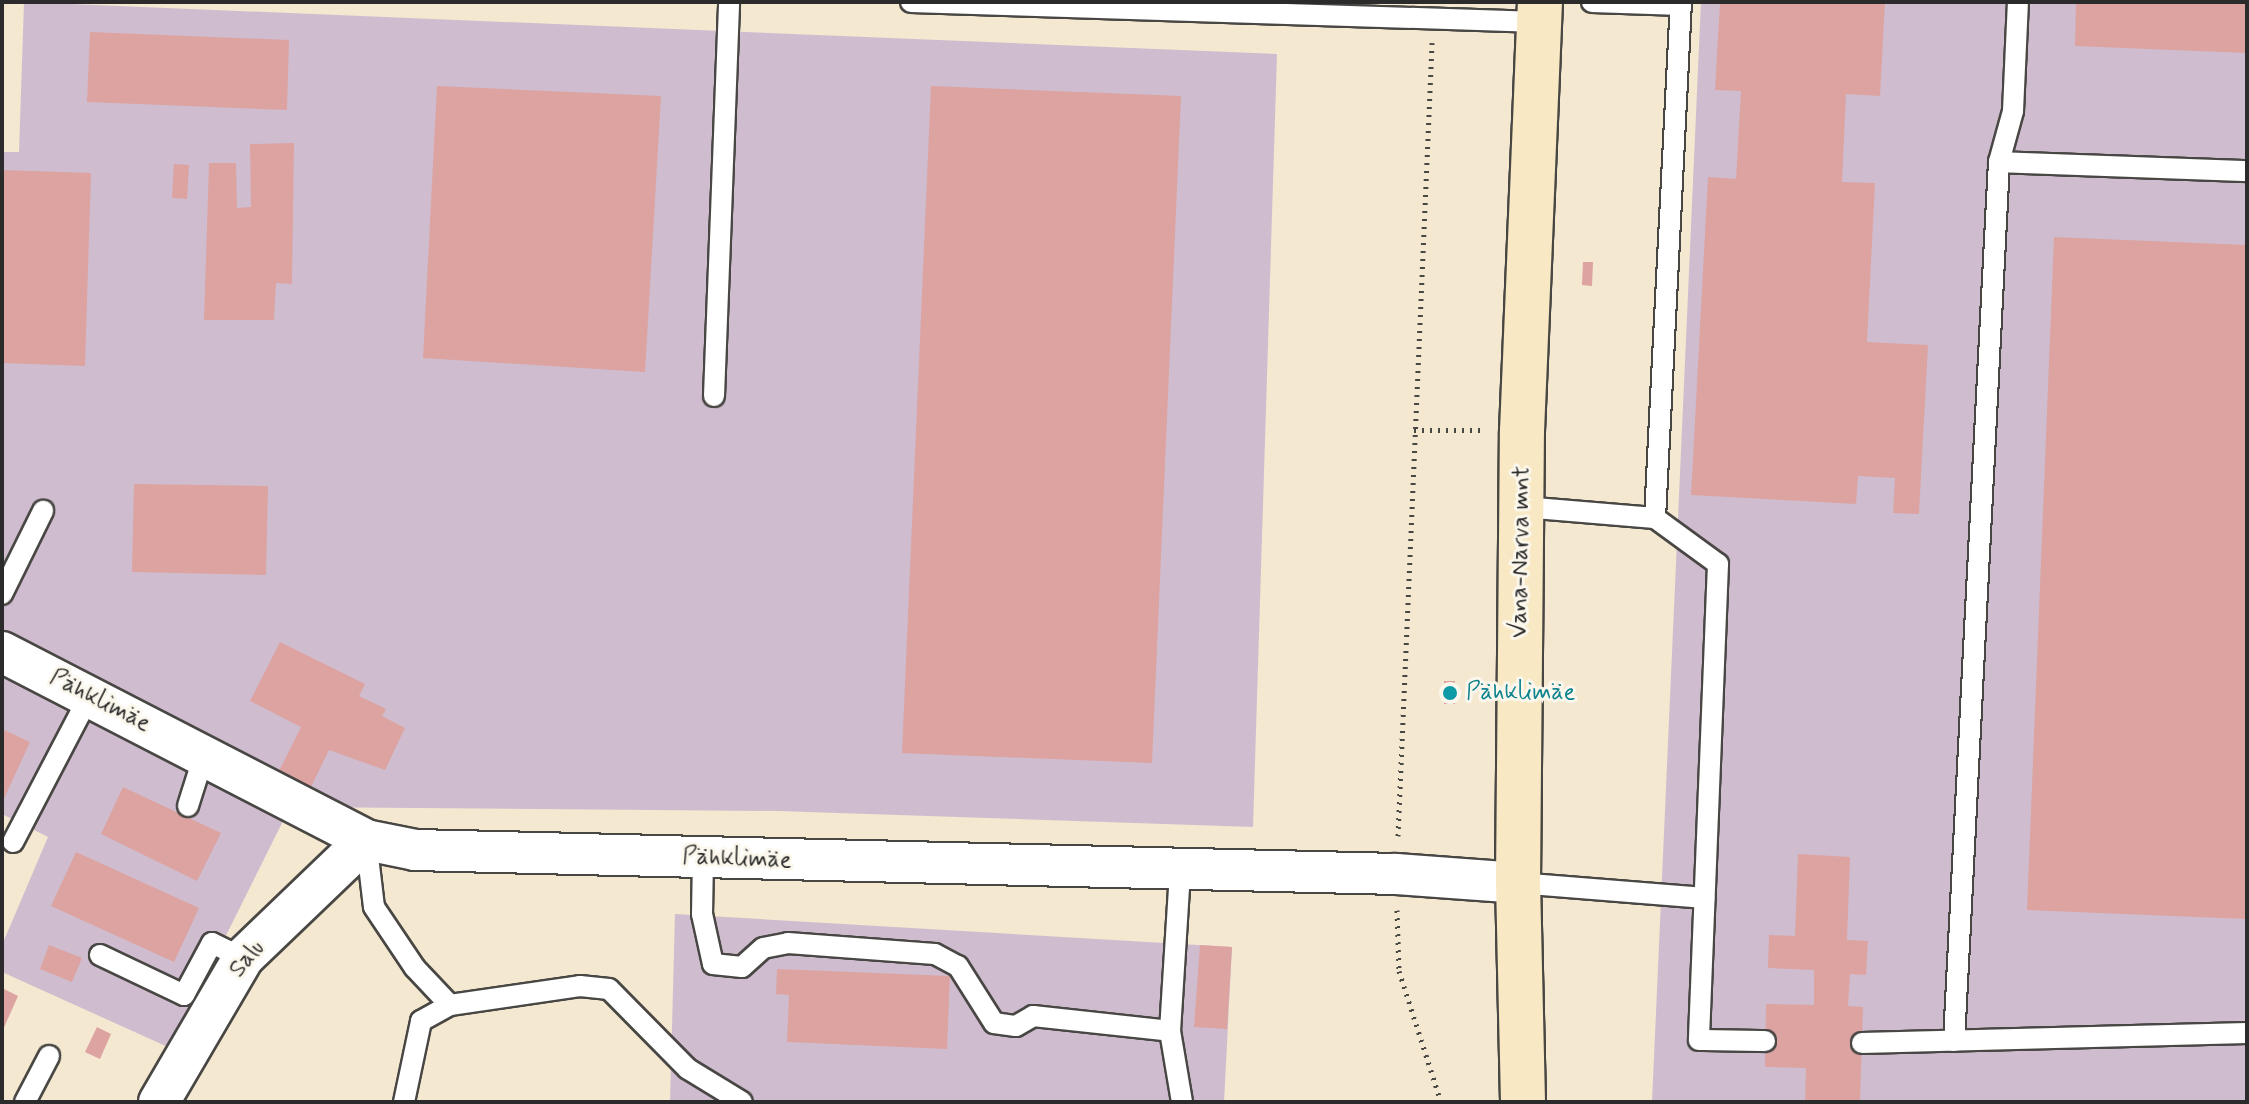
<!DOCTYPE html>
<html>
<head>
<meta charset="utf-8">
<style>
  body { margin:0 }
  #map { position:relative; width:2249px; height:1104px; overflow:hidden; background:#f4e8d0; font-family:Mynerve,sans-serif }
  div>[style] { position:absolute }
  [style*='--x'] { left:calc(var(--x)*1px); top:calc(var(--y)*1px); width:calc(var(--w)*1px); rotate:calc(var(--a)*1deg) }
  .industrial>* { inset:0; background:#cfbdcf }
  .building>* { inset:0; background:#dca3a1 }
  .path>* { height:5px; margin-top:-2.5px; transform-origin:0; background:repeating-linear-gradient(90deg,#494744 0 2px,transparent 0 8px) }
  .roads { filter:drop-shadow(2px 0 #494744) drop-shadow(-2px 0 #494744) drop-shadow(0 2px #494744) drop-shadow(0 -2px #494744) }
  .lane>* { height:20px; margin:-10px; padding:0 10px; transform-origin:10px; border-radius:10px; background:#fff }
  .street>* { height:40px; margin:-20px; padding:0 20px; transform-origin:20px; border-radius:20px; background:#fff }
  .secondary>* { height:44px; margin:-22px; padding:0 22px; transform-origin:22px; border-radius:22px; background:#f8e8c3 }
  .dots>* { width:22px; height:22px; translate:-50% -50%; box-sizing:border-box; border:4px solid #fbf7ec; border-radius:50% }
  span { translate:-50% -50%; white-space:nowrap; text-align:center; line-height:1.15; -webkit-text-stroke:6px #fbf7ec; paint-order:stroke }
  .street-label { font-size:24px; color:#2b2b2b }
  .culture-label { font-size:24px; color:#0d838f }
  .left { translate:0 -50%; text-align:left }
  .frame { position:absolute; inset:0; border:4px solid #2b2b2b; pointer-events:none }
</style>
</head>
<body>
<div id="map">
  <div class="industrial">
    <div style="clip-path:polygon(24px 2px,1277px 54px,1253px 827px,778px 811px,290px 807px,170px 1048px,2px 972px,2px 945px,48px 837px,2px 814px,2px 152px,19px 152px)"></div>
    <div style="clip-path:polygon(1701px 2px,2247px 2px,2247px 1102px,1652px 1102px)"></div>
    <div style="clip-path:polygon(675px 914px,1232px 947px,1224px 1102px,670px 1102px)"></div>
  </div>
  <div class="building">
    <div style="clip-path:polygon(1720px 2px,1885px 2px,1880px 96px,1846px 94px,1842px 182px,1875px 183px,1867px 342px,1928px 345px,1919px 514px,1893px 513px,1895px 478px,1858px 476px,1856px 504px,1691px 495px,1708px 177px,1736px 179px,1741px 91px,1715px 90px)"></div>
    <div style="clip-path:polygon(2076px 2px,2247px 2px,2247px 53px,2075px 46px)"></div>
    <div style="clip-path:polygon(90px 32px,289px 40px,287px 110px,87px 102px)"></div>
    <div style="clip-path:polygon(437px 86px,661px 96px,645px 372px,423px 358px)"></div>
    <div style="clip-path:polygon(931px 86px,1181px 96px,1152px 763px,902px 753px)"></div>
    <div style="clip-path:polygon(294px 143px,292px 284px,276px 283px,274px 320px,204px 320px,209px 163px,236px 163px,237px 208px,251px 207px,250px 144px)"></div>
    <div style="clip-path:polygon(174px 164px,189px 165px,187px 199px,172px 198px)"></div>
    <div style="clip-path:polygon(2px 170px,91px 173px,85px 366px,2px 363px)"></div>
    <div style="clip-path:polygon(2054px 237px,2247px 245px,2247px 919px,2027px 910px)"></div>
    <div style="clip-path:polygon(1583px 262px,1593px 262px,1592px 286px,1582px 285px)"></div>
    <div style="clip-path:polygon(134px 484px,268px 486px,266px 575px,132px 572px)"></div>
    <div style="clip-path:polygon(280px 642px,365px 684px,359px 696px,386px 709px,382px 716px,405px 728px,385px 770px,329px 750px,309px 791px,277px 775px,301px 727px,250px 701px)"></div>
    <div style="clip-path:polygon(1444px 681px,1455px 681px,1455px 704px,1444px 704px)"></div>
    <div style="clip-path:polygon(2px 729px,30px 742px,2px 803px)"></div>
    <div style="clip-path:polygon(123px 787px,221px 833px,197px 881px,101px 834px)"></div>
    <div style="clip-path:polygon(76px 852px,199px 908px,174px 962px,51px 906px)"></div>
    <div style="clip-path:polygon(1798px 854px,1850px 857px,1847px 940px,1868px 941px,1866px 975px,1850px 974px,1848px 1006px,1863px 1007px,1860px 1102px,1805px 1102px,1806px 1068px,1765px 1067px,1766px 1004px,1814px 1005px,1814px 970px,1768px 968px,1769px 935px,1795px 936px)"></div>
    <div style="clip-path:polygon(49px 945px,82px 958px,72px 982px,40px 969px)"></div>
    <div style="clip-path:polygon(1200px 945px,1232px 947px,1227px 1029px,1194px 1027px)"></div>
    <div style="clip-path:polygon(777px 969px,950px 976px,947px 1049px,787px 1042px,789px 995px,776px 994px)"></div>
    <div style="clip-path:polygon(2px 988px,18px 996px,2px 1032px)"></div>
    <div style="clip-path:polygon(97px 1027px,111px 1034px,100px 1059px,85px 1052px)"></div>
  </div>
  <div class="path">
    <div style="--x:1414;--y:430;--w:71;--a:0"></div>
    <div style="--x:1398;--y:836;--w:794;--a:-87.54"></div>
    <div style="--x:1397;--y:910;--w:61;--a:88.1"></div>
    <div style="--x:1399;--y:971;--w:138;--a:72.2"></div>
  </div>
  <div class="roads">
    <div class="lane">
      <div style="--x:911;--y:2;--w:628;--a:1.82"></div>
      <div style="--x:1592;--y:2;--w:89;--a:1.9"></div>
      <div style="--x:1999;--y:162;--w:53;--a:-74.6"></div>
      <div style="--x:2013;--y:111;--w:109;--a:-87.4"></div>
      <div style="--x:714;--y:396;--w:394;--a:-87.8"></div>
      <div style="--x:1523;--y:507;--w:132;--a:4.8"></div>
      <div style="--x:1655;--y:518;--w:78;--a:36.1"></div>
      <div style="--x:1718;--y:564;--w:476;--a:92.3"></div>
      <div style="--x:1699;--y:1040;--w:66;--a:0.9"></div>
      <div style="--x:1655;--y:518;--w:517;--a:-87.12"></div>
      <div style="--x:2;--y:594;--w:93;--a:-63.7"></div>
      <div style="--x:188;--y:806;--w:53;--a:-72.6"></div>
      <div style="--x:366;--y:840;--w:67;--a:83.2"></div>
      <div style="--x:374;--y:907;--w:73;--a:56.1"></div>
      <div style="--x:415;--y:968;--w:51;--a:46.6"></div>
      <div style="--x:13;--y:842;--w:166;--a:-62.4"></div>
      <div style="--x:703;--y:858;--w:56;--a:91"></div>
      <div style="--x:702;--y:914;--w:51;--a:77.6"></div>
      <div style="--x:713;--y:964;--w:29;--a:6"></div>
      <div style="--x:742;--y:967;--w:28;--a:-42"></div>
      <div style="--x:763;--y:948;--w:25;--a:-11"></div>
      <div style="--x:788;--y:943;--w:147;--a:4.3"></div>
      <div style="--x:935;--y:954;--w:26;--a:28"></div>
      <div style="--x:958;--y:966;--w:67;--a:57.7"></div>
      <div style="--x:994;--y:1023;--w:22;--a:8"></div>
      <div style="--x:1016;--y:1026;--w:20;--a:-30"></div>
      <div style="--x:1033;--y:1016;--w:138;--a:6.2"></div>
      <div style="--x:1170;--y:1031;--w:159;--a:-86.4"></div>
      <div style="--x:1518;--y:883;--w:187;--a:4.6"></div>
      <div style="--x:100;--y:955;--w:93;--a:25.5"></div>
      <div style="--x:184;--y:995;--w:59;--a:-61.7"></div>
      <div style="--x:212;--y:943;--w:34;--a:26"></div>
      <div style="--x:1170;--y:1031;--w:72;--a:80.4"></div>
      <div style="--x:1954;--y:1041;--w:880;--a:-87.07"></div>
      <div style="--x:1999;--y:162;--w:248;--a:2.1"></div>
      <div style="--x:1862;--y:1043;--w:385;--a:-1.5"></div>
      <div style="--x:25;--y:1102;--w:52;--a:-62.4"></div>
      <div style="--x:404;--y:1102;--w:83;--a:-78.1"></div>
      <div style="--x:421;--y:1021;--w:33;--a:-29"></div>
      <div style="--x:450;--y:1005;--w:131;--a:-8.3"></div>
      <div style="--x:580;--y:986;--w:29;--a:6"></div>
      <div style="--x:609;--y:989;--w:112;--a:45.4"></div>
      <div style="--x:688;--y:1069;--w:63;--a:31.4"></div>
    </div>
    <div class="street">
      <div style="--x:2;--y:652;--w:410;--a:27.3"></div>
      <div style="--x:366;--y:840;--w:50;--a:11.5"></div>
      <div style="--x:415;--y:850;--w:981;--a:1.4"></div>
      <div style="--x:1396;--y:874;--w:122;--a:4.2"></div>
      <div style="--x:159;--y:1102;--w:167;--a:-59.7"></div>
      <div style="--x:243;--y:958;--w:170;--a:-43.8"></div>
    </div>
    <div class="secondary">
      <div style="--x:1523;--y:1102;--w:219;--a:-91.3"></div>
      <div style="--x:1518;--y:883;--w:452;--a:-89.5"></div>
      <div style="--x:1522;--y:431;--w:429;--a:-87.6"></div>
    </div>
  </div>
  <div class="dots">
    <div style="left:1450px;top:693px;background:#0f9aa8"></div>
  </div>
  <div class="street-label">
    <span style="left:1521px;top:552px;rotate:-89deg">Vana-Narva mnt</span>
    <span style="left:100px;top:701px;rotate:27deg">Pähklimäe</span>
    <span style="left:737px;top:859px;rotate:2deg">Pähklimäe</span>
    <span style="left:247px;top:959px;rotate:-51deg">Salu</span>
  </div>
  <div class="culture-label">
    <span class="left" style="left:1466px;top:693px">Pähklimäe</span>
  </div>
  <div class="frame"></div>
</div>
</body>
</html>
